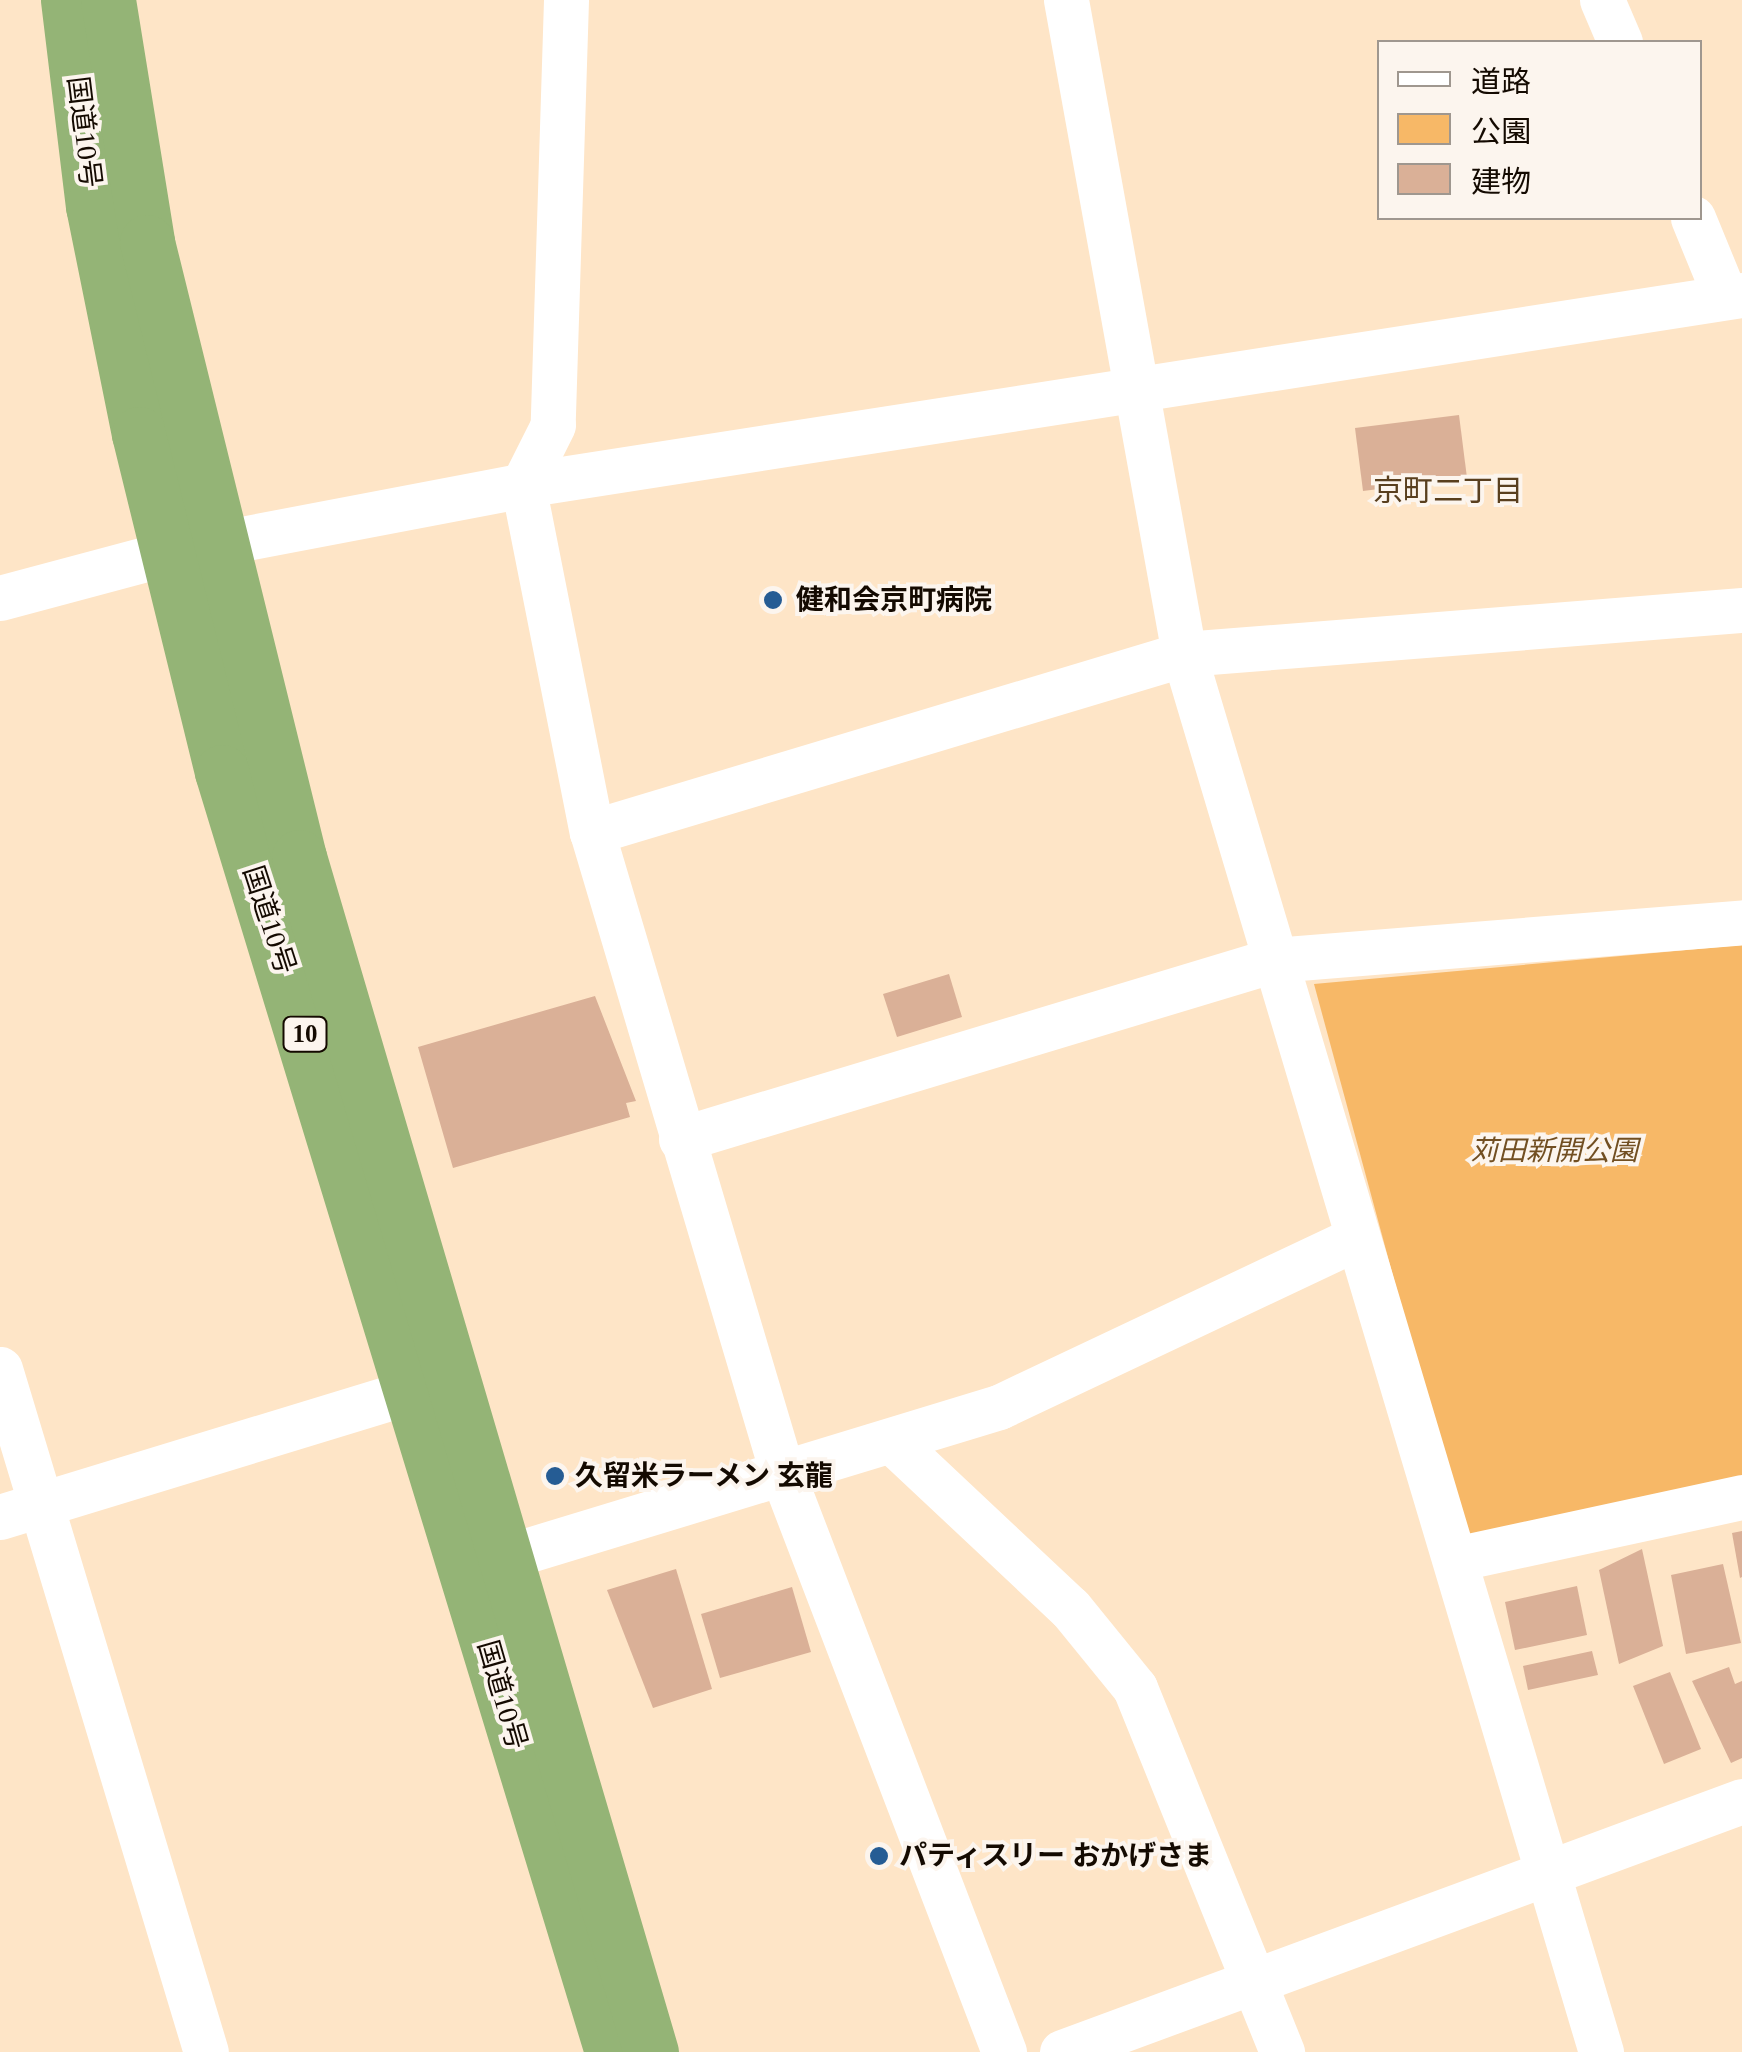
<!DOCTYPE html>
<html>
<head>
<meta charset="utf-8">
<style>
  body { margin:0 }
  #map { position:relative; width:1742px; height:2052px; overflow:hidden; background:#fee5c7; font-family:"Times New Roman","Noto Sans JP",serif }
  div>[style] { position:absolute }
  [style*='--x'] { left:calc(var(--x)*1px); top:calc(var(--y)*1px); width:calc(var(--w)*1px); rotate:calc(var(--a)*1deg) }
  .green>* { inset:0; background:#f7b867 }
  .building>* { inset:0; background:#dab097 }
  .minor>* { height:45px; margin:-22.5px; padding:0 22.5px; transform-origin:22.5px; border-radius:22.5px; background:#fff }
  .trunk>* { height:55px; margin:-27.5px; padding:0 27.5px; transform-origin:27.5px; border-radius:27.5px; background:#94b476 }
  .dots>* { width:28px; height:28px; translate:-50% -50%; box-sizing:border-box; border:5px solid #fcf5ee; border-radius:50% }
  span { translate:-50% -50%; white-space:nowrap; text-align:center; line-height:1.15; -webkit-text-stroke:8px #fcf5ee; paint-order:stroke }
  .shield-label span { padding:2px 8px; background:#fcf5ee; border:2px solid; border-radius:8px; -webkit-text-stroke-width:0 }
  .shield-label { font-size:25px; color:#140a01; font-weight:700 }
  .street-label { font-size:28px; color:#140a01 }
  .poi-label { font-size:28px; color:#140a01; font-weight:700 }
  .left { translate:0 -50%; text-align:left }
  .park-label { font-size:28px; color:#724f22; font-style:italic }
  .neighbourhood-label { font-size:30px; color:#593f1e }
  .legend { position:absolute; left:1377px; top:40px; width:325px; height:180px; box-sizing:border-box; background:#fcf5ee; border:2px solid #9f978f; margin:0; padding:12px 18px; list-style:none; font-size:30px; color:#140a01 }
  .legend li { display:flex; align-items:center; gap:20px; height:50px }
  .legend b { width:50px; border:2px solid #9f978f }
</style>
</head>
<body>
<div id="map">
  <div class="green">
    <div style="clip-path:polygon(1742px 945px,1742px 1477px,1464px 1538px,1314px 984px)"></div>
  </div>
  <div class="building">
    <div style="clip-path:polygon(1459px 415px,1467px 478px,1363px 491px,1355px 428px)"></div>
    <div style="clip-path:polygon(949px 974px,962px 1017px,897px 1037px,883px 994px)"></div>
    <div style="clip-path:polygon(595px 996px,636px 1101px,626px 1103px,630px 1117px,453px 1168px,418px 1047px)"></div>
    <div style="clip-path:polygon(1742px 1531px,1742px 1577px,1740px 1578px,1732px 1533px)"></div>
    <div style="clip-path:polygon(1642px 1549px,1663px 1646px,1619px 1664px,1599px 1570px)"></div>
    <div style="clip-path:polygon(1723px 1564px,1741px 1643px,1686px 1654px,1671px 1575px)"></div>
    <div style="clip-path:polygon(676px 1569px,712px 1689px,653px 1708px,607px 1590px)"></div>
    <div style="clip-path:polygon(1577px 1586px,1587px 1635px,1515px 1650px,1505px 1602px)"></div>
    <div style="clip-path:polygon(792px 1587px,811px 1652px,720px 1678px,701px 1614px)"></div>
    <div style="clip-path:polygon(1592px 1651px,1598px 1675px,1528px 1690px,1523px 1666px)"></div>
    <div style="clip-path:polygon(1729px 1667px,1735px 1684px,1742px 1681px,1742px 1758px,1731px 1763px,1692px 1681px)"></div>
    <div style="clip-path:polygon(1670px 1672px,1701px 1749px,1664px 1764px,1633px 1686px)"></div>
  </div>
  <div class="minor">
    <div style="--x:566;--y:0;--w:425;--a:91.8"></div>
    <div style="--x:553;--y:425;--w:67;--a:116.6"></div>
    <div style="--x:523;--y:485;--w:354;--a:78.8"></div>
    <div style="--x:592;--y:832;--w:671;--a:73.46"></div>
    <div style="--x:783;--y:1475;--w:618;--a:69.04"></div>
    <div style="--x:1066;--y:0;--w:665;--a:79.77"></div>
    <div style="--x:1184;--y:654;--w:1459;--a:73.39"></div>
    <div style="--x:1602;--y:0;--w:46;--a:66.8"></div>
    <div style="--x:1693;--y:218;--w:84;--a:67.7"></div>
    <div style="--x:0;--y:598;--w:174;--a:-15"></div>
    <div style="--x:168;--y:553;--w:361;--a:-10.8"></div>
    <div style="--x:523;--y:485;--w:1234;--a:-8.86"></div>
    <div style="--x:592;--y:832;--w:618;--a:-16.73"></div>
    <div style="--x:1184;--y:654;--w:560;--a:-4.51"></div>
    <div style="--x:681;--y:1139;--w:619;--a:-16.8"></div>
    <div style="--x:1274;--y:960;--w:470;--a:-4.6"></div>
    <div style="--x:0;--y:1369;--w:713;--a:73.22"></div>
    <div style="--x:894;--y:1443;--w:241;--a:43.2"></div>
    <div style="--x:1070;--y:1608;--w:103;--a:50.9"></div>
    <div style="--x:1135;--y:1688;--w:393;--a:68"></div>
    <div style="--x:0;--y:1517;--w:432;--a:-17"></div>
    <div style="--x:1455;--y:1559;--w:294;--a:-12.2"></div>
    <div style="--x:476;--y:1566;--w:547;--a:-16.91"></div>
    <div style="--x:999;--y:1407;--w:396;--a:-25.3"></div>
    <div style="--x:1062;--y:2052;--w:725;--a:-20.26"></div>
  </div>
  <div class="trunk">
    <div style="--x:68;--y:0;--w:208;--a:83.1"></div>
    <div style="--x:93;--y:206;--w:233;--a:78.6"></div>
    <div style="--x:139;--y:434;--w:348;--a:76.2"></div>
    <div style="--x:222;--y:772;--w:1338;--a:73.05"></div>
    <div style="--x:108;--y:0;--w:245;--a:80.8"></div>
    <div style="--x:147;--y:242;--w:634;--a:76.12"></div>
    <div style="--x:299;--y:857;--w:1246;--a:73.59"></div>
  </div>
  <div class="dots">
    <div style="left:773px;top:600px;background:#255c94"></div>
    <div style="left:555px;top:1476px;background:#255c94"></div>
    <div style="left:879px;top:1856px;background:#255c94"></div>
  </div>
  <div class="shield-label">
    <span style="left:305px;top:1034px">10</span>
  </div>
  <div class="street-label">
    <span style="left:84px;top:132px;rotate:83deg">国道10号</span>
    <span style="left:269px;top:920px;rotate:72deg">国道10号</span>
    <span style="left:502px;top:1695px;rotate:74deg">国道10号</span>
  </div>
  <div class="poi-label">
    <span class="left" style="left:796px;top:600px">健和会京町病院</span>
    <span class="left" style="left:575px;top:1476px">久留米ラーメン 玄龍</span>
    <span class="left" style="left:899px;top:1856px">パティスリー おかげさま</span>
  </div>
  <div class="park-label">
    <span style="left:1554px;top:1151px">苅田新開公園</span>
  </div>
  <div class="neighbourhood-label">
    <span style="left:1448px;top:491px">京町二丁目</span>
  </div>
  <ul class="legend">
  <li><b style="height:12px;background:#fff"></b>道路</li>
  <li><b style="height:28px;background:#f7b867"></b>公園</li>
  <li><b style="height:28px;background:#dab097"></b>建物</li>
  </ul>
</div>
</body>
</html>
